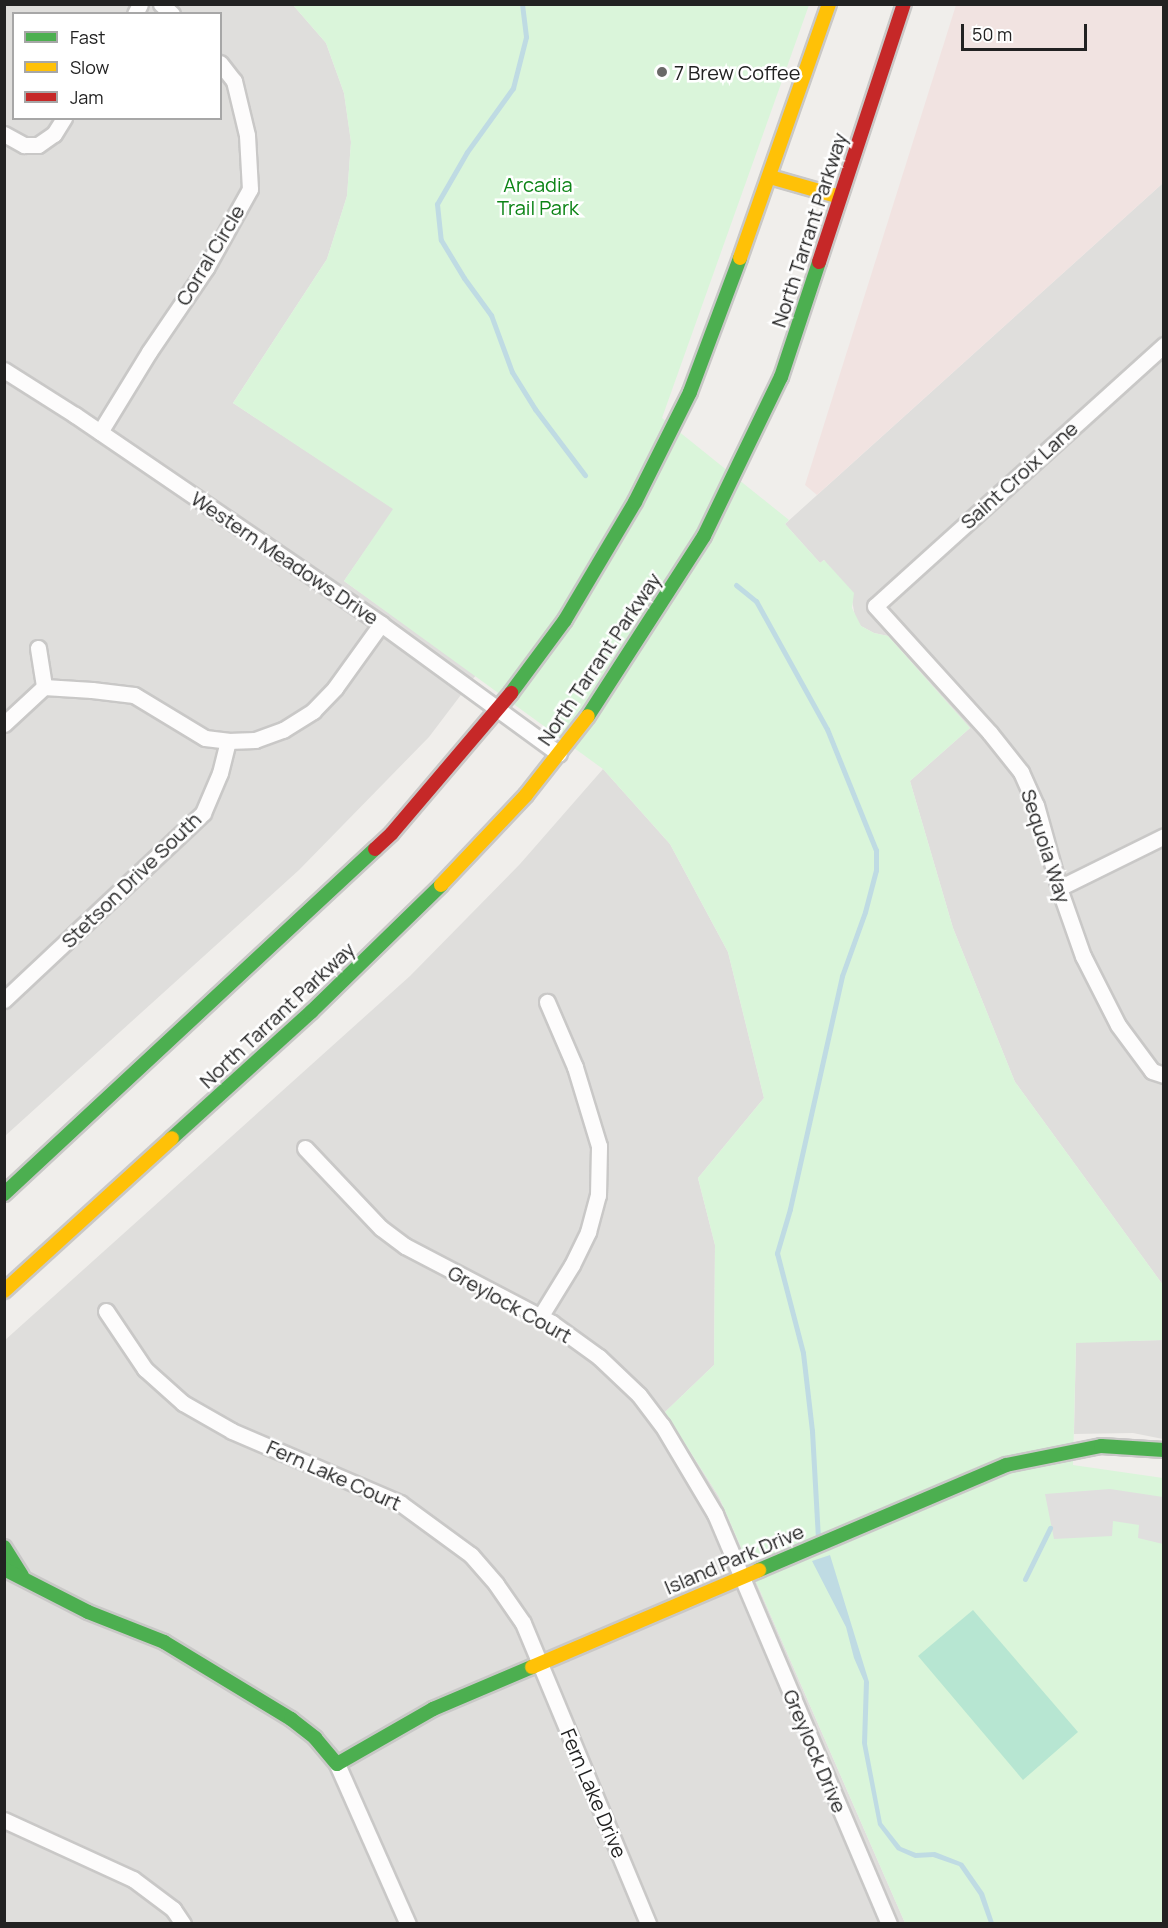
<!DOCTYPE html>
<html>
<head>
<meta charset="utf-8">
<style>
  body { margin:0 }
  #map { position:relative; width:1168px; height:1928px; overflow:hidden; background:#f0eeeb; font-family:Manrope,sans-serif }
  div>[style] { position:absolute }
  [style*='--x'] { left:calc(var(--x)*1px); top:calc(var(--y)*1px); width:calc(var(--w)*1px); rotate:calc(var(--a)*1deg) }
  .residential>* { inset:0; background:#dfdedc }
  .commercial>* { inset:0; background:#f1e3e1 }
  .park>* { inset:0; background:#daf5da }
  .pitch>* { inset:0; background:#b7e6d2 }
  .parking>* { inset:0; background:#e0dfde }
  .water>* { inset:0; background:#bfdbe3 }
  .stream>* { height:5px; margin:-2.5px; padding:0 2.5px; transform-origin:2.5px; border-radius:2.5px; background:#bfdbe3 }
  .roads { filter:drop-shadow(2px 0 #c9c8c7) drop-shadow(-2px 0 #c9c8c7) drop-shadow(0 2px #c9c8c7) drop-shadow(0 -2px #c9c8c7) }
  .street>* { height:15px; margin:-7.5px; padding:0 7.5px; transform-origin:7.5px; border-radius:7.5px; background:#fdfcfc }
  .fast>* { height:14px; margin:-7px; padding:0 7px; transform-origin:7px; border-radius:7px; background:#4caf50 }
  .slow>* { height:14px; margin:-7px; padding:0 7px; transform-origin:7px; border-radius:7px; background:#ffc107 }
  .jam>* { height:14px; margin:-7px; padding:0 7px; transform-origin:7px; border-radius:7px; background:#c62828 }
  .dots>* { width:16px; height:16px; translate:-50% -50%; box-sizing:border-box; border:3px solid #fff; border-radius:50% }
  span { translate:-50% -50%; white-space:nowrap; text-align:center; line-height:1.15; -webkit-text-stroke:5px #fff; paint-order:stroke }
  .poi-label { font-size:20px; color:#222 }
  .left { translate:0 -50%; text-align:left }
  .park-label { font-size:20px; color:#0c8416 }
  .street-label { font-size:20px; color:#222 }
  .frame { position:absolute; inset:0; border:6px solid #222; pointer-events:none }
  .legend { position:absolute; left:12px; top:12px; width:210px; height:108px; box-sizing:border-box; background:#fff; border:2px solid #a7a7a7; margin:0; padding:8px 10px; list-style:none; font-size:18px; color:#222 }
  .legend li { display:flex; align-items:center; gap:12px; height:30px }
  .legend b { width:30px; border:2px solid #a7a7a7 }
  .scale { position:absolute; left:961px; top:24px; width:126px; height:27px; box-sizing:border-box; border:3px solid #222; border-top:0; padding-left:8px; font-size:18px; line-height:21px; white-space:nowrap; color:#222; -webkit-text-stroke:4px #fff; paint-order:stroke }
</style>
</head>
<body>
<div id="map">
  <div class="residential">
    <div style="clip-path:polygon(evenodd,5px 5px,293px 5px,326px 43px,344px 93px,351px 142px,347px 196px,327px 259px,233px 403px,394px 509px,344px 581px,476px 675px,429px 737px,299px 870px,5px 1136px,5px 5px,14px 14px,220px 14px,220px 118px,14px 118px,14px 14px)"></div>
    <div style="clip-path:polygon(1163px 183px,1163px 1285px,1015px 1082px,953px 928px,910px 781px,970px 728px,888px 636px,874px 633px,861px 626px,855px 617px,852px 600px,824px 560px,820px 563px,785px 524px)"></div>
    <div style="clip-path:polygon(603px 769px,670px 844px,728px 952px,764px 1098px,698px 1178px,715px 1245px,714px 1365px,665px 1412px,719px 1497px,905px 1923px,5px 1923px,4px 1341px,410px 976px,520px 864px)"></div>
    <div style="clip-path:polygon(1163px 1340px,1163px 1439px,1133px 1433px,1074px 1434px,1076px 1342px)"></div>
  </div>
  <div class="commercial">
    <div style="clip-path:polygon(956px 5px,1163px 5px,1163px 183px,817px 495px,805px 485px)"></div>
  </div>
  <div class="park">
    <div style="clip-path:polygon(293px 5px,809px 5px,662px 418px,789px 520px,785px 524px,820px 563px,824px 560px,854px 593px,852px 608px,861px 626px,874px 633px,888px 636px,970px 728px,910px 781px,953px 928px,1015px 1082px,1163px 1285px,1163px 1340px,1076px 1343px,1073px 1465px,1163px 1478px,1163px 1923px,905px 1923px,719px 1497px,665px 1412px,714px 1365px,715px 1245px,698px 1178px,764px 1098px,728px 952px,670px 844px,603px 769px,344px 581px,393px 509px,233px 403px,327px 259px,347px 196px,351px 142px,344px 93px,326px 43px)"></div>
  </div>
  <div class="pitch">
    <div style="clip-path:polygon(973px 1610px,1078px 1732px,1023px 1780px,918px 1656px)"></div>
  </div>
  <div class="parking">
    <div style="clip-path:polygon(1110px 1489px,1163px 1497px,1163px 1544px,1138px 1538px,1139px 1525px,1113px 1521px,1112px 1536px,1054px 1539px,1045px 1494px)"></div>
  </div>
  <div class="water">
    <div style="clip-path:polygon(830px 1555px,869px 1682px,867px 1744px,882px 1823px,901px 1847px,916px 1853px,935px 1852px,963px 1863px,984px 1893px,994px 1923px,989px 1923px,979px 1895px,959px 1866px,933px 1857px,915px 1858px,897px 1850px,878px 1825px,862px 1743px,864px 1681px,854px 1658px,846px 1627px,812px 1561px)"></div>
  </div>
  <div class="stream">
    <div style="--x:522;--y:4;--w:33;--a:83"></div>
    <div style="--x:526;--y:37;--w:53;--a:104.3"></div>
    <div style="--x:513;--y:88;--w:79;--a:125.7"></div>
    <div style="--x:467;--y:152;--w:60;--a:120"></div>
    <div style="--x:437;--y:204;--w:36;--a:84"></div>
    <div style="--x:441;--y:240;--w:44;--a:58.8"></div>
    <div style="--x:464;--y:278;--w:46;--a:53.9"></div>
    <div style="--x:491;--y:315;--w:61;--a:69.8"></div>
    <div style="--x:512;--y:372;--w:44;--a:58.1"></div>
    <div style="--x:535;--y:409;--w:83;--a:52.9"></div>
    <div style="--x:736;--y:585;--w:26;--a:39"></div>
    <div style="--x:756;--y:601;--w:146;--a:61"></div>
    <div style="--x:827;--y:729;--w:131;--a:68"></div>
    <div style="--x:876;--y:850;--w:20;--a:90"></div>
    <div style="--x:876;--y:870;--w:43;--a:104.7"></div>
    <div style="--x:865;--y:912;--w:68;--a:109.8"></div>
    <div style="--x:842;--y:976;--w:239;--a:102.6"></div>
    <div style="--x:790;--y:1209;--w:46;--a:106.5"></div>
    <div style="--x:777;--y:1253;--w:103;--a:75.4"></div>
    <div style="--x:803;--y:1353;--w:79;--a:83.4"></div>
    <div style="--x:812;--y:1431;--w:109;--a:86.8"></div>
    <div style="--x:1025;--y:1579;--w:57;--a:-63.9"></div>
  </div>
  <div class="roads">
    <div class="street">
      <div style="--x:161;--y:4;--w:15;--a:42"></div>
      <div style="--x:135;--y:14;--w:11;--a:-63"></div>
      <div style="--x:4;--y:134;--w:23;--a:29"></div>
      <div style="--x:24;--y:145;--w:14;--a:0"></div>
      <div style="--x:38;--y:145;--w:19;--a:-35"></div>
      <div style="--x:54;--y:134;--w:19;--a:-58"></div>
      <div style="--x:1164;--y:345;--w:389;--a:137.9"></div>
      <div style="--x:875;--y:606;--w:171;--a:47.8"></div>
      <div style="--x:990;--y:733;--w:50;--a:51.5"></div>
      <div style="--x:1021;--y:772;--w:36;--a:66"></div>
      <div style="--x:1036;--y:805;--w:86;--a:74.5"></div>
      <div style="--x:1059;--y:888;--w:72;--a:70.6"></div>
      <div style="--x:1083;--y:956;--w:77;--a:63.1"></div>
      <div style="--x:1118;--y:1025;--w:57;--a:53.5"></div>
      <div style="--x:1152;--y:1071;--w:13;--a:18"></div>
      <div style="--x:4;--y:370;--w:84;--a:32.4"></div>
      <div style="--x:75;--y:415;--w:371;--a:34.3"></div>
      <div style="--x:381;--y:624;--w:220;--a:36.1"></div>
      <div style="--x:100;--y:432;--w:94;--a:-58.5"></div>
      <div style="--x:149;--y:352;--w:102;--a:-55.8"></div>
      <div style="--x:206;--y:268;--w:90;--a:-60.9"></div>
      <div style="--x:250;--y:189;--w:54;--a:-93.2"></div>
      <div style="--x:247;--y:135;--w:56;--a:-103.5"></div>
      <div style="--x:234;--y:81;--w:23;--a:-128"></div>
      <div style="--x:38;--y:648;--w:39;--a:81"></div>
      <div style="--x:4;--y:724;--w:54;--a:-42.8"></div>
      <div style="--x:44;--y:687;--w:48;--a:3.6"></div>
      <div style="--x:92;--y:690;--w:42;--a:6.8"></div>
      <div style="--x:134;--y:695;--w:83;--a:31.2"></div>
      <div style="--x:205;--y:738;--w:23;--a:7"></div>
      <div style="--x:228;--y:741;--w:27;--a:-2"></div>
      <div style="--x:255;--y:740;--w:30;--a:-20"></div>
      <div style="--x:283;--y:730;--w:36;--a:-32"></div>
      <div style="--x:313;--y:711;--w:32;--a:-46"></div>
      <div style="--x:335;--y:688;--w:79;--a:-54.3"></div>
      <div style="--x:1059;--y:888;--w:117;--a:-26.3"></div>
      <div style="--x:4;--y:1000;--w:273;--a:-43.2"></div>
      <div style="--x:203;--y:813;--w:43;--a:-67"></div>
      <div style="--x:220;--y:773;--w:33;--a:-76"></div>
      <div style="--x:305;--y:1148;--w:110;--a:46.5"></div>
      <div style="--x:381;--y:1228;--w:30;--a:37"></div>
      <div style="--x:405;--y:1246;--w:166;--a:27.6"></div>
      <div style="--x:552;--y:1323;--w:58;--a:35.9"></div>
      <div style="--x:599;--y:1357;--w:55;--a:43.5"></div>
      <div style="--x:639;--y:1395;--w:38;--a:53"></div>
      <div style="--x:662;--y:1425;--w:104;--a:59.2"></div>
      <div style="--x:715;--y:1514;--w:445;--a:67"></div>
      <div style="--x:106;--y:1311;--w:70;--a:56.1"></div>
      <div style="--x:145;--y:1369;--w:51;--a:41.8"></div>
      <div style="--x:183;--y:1403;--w:56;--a:29.7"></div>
      <div style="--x:232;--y:1431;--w:183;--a:23.2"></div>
      <div style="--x:400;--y:1503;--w:88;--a:36.2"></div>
      <div style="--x:471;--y:1555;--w:38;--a:49"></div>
      <div style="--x:496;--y:1584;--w:47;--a:55.3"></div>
      <div style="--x:523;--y:1623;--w:326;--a:67.4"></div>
      <div style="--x:540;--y:1317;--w:61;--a:-58.4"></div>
      <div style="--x:572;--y:1265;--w:37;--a:-64"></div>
      <div style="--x:588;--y:1232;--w:38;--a:-75"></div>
      <div style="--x:598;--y:1195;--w:49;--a:-88.8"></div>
      <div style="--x:599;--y:1146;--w:83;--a:-106.9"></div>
      <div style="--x:575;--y:1067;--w:71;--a:-113.3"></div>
      <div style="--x:337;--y:1764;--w:175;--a:66.1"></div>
      <div style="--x:4;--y:1820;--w:142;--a:24.6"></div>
      <div style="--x:133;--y:1879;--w:50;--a:36.9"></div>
      <div style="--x:173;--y:1909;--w:18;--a:56"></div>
    </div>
    <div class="fast">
      <div style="--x:511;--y:693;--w:91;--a:-53.5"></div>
      <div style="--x:565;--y:620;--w:137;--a:-59.3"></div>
      <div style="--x:635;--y:502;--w:123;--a:-63.4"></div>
      <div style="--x:690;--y:392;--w:143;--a:-69.5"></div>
      <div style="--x:588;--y:716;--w:214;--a:-57.2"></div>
      <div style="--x:704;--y:536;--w:177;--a:-64.2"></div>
      <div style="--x:781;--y:377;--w:121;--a:-71.7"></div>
      <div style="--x:172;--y:1138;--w:188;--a:-42.2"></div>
      <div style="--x:311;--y:1012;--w:182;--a:-44.3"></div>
      <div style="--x:4;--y:1194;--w:507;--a:-42.92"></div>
      <div style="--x:4;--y:1547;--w:34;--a:58"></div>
      <div style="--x:4;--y:1569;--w:94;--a:27.1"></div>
      <div style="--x:88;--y:1612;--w:82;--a:21.5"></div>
      <div style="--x:164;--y:1642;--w:149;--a:31.2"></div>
      <div style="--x:291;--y:1719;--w:31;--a:38"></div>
      <div style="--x:315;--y:1738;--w:34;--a:50"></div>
      <div style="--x:337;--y:1764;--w:111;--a:-29.8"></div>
      <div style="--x:433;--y:1709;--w:108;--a:-23"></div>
      <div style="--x:759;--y:1570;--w:268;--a:-23"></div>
      <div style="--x:1006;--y:1465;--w:97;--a:-11.3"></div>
      <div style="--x:1101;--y:1446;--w:63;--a:3.6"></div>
    </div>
    <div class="slow">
      <div style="--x:770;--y:177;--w:73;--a:15.9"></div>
      <div style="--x:740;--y:258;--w:269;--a:-70.7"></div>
      <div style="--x:441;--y:885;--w:124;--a:-46.6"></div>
      <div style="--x:526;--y:795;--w:100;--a:-51.9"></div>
      <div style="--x:4;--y:1291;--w:227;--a:-42.3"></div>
      <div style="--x:532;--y:1667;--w:247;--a:-23.1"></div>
    </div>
    <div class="jam">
      <div style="--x:819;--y:262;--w:272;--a:-71.8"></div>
      <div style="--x:375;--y:849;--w:23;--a:-43"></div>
      <div style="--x:392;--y:833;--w:184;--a:-49.6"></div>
    </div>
  </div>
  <div class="dots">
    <div style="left:662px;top:72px;background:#6a6968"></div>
  </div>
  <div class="poi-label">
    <span class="left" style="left:674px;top:72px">7 Brew Coffee</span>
  </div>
  <div class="park-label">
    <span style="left:538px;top:196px">Arcadia<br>Trail Park</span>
  </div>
  <div class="street-label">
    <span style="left:809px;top:230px;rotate:-72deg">North Tarrant Parkway</span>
    <span style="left:210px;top:255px;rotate:-59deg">Corral Circle</span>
    <span style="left:1019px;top:475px;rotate:-42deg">Saint Croix Lane</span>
    <span style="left:285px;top:558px;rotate:34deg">Western Meadows Drive</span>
    <span style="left:599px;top:659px;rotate:-56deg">North Tarrant Parkway</span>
    <span style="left:1046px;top:846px;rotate:72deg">Sequoia Way</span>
    <span style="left:131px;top:880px;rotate:-44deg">Stetson Drive South</span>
    <span style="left:277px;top:1015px;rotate:-43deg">North Tarrant Parkway</span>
    <span style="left:510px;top:1304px;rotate:29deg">Greylock Court</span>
    <span style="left:334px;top:1475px;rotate:24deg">Fern Lake Court</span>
    <span style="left:734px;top:1559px;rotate:-23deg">Island Park Drive</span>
    <span style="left:815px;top:1751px;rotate:67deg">Greylock Drive</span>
    <span style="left:594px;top:1793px;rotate:67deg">Fern Lake Drive</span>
  </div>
  <div class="frame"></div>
  <ul class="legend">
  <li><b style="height:8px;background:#4caf50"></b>Fast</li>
  <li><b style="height:8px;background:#ffc107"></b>Slow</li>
  <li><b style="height:8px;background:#c62828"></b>Jam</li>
  </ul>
  <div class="scale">50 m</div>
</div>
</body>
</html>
